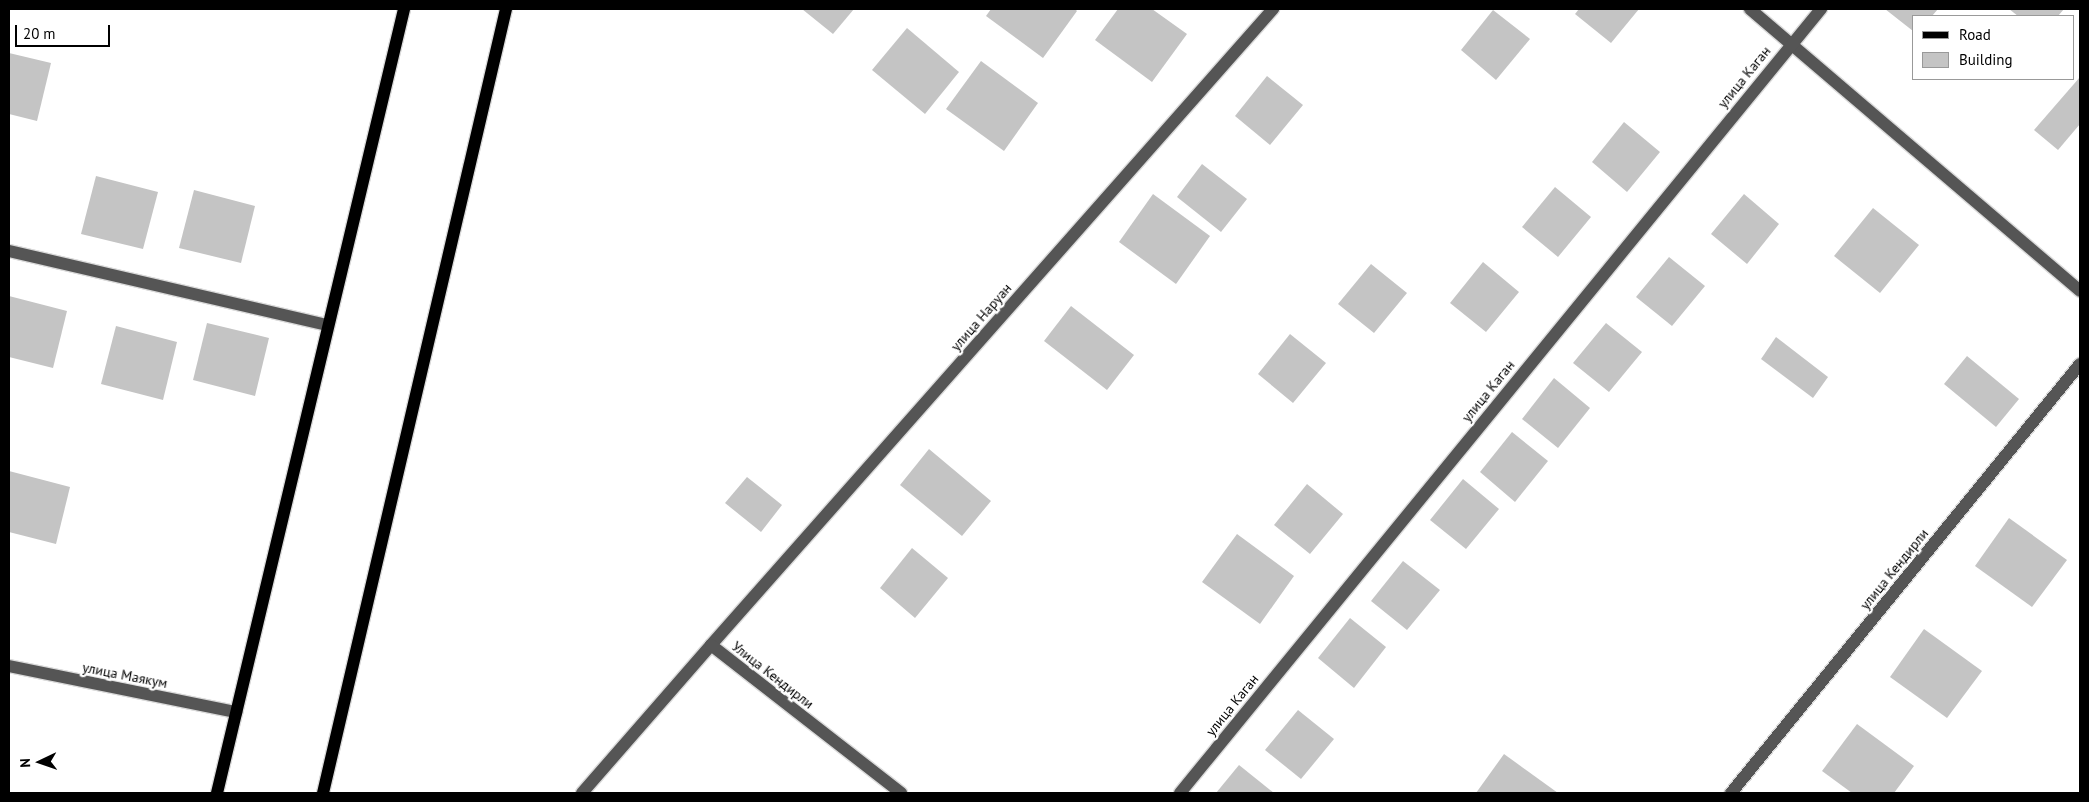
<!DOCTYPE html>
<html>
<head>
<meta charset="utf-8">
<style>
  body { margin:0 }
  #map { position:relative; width:2089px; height:802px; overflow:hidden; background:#fff; font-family:"PT Sans",sans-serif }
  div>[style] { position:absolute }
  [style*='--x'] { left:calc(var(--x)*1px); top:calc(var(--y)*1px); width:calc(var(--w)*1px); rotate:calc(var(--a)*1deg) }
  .building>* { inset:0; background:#c4c4c4 }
  .roads { filter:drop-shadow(1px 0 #dbdbdb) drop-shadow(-1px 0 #dbdbdb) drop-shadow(0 1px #dbdbdb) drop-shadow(0 -1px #dbdbdb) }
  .minor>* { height:12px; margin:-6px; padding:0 6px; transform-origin:6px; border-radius:6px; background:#555 }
  .major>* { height:12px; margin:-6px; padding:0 6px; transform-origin:6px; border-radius:6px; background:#000 }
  span { translate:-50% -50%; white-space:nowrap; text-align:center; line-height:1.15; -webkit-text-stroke:4.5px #fff; paint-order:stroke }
  .street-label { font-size:14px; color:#000 }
  .frame { position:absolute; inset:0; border:10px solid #000; pointer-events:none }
  .legend { position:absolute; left:1912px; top:15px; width:162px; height:65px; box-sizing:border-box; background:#fff; border:1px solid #999; margin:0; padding:6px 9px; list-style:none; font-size:15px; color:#000 }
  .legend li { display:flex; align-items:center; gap:10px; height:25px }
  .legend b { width:25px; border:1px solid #999 }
  .north { position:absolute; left:15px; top:737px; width:50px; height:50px; -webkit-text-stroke:4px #fff; paint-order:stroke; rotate:267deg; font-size:14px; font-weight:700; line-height:20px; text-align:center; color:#000 }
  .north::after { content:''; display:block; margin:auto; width:18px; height:22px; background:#000; clip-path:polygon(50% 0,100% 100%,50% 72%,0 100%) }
  .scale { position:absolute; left:15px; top:25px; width:95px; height:22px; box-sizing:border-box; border:2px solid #000; border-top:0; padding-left:6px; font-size:15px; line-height:18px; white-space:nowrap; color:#000; -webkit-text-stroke:4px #fff; paint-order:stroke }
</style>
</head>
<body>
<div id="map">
  <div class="building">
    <div style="clip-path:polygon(802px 9px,854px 9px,833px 34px)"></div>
    <div style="clip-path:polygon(991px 9px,1075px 9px,1077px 11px,1043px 58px,986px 16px)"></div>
    <div style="clip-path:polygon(1118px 9px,1152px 9px,1187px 34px,1152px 82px,1095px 40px)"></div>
    <div style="clip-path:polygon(1579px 9px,1639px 9px,1611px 43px,1575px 14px)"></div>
    <div style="clip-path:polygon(1885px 9px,1938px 9px,1932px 16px,1913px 16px,1913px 31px)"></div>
    <div style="clip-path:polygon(2009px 9px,2064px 9px,2058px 16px,2018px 16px)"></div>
    <div style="clip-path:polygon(1493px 10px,1530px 39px,1496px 80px,1461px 50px)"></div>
    <div style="clip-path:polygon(907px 28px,959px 72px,925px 114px,872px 70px)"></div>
    <div style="clip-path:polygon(9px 53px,51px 63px,37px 121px,9px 114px)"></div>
    <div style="clip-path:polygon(981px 61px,1038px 103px,1004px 151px,946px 109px)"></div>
    <div style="clip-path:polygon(1267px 76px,1303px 105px,1270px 145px,1235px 116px)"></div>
    <div style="clip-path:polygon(2080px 77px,2080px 124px,2058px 150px,2034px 130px)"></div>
    <div style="clip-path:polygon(1624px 122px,1660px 152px,1627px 192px,1592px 162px)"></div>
    <div style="clip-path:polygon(1202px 164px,1247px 199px,1221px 232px,1177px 197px)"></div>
    <div style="clip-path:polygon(96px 176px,158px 192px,143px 249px,81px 234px)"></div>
    <div style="clip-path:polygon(1555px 187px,1591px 217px,1558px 257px,1522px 227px)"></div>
    <div style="clip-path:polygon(194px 190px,255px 206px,241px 263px,179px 248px)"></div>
    <div style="clip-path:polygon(1153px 194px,1210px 236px,1176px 284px,1119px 242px)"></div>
    <div style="clip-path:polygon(1744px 194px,1779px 224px,1747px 264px,1711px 234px)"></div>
    <div style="clip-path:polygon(1873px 208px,1919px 245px,1880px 293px,1834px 256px)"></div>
    <div style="clip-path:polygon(1669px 257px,1705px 286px,1672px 326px,1636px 297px)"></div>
    <div style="clip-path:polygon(1483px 262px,1519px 292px,1486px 332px,1450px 303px)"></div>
    <div style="clip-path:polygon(1371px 264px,1407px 293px,1374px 333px,1338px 304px)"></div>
    <div style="clip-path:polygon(9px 296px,67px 311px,53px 368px,9px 357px)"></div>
    <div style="clip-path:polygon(1071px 306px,1134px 355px,1107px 390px,1044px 341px)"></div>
    <div style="clip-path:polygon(207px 323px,269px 338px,255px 396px,193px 380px)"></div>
    <div style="clip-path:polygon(1606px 323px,1642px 352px,1609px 392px,1573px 363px)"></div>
    <div style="clip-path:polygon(116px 326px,177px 342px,163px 400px,101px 384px)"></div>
    <div style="clip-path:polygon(1290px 334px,1326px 363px,1293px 403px,1258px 374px)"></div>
    <div style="clip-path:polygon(1776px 337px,1828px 377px,1813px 398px,1761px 359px)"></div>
    <div style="clip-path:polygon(1967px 356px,2019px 399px,1996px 427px,1944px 384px)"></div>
    <div style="clip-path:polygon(1554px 378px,1590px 408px,1558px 448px,1522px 419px)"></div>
    <div style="clip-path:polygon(1512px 432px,1548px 461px,1515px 502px,1480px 472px)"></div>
    <div style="clip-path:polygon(929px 449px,991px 501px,962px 536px,900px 485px)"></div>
    <div style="clip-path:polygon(9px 471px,70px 487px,56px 544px,9px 532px)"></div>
    <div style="clip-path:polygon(747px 477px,782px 505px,761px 532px,725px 503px)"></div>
    <div style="clip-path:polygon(1463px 479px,1499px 509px,1466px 549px,1430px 520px)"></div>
    <div style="clip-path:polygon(1307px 484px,1343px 514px,1310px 554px,1274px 525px)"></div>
    <div style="clip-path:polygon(2009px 518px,2067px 560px,2032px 607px,1975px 566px)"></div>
    <div style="clip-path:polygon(1237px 534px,1294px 576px,1260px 624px,1202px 582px)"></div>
    <div style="clip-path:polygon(912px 548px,948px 578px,915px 618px,880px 588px)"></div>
    <div style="clip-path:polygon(1403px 561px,1440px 590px,1407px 630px,1371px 601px)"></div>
    <div style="clip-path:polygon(1350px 618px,1386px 647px,1354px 688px,1318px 658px)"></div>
    <div style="clip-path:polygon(1924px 629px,1982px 671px,1947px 718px,1890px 677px)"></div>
    <div style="clip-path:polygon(1298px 710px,1334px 739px,1301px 779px,1265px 750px)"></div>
    <div style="clip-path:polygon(1857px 724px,1914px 766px,1894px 793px,1852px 793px,1822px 771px)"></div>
    <div style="clip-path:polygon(1504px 754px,1558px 793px,1476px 793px)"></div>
    <div style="clip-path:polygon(1239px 765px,1274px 793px,1216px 793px)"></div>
  </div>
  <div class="roads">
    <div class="minor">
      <div style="--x:1750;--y:9;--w:434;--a:40.5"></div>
      <div style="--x:9;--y:251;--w:327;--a:13.1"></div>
      <div style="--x:711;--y:645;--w:849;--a:-48.53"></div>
      <div style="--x:9;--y:666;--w:232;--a:11.5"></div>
      <div style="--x:582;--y:793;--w:196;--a:-48.9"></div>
      <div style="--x:711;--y:645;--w:241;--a:37.9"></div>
      <div style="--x:1180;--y:793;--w:1013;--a:-50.73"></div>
      <div style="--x:1731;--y:793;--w:553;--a:-50.87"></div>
    </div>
    <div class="major">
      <div style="--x:217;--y:793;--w:806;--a:-76.58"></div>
      <div style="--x:323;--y:793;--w:805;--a:-76.86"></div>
    </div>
  </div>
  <div class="street-label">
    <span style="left:1744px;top:77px;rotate:-51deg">улица Каган</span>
    <span style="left:981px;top:317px;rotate:-49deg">улица Наруан</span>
    <span style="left:1488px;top:391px;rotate:-51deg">улица Каган</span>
    <span style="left:1894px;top:569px;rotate:-51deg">улица Кендирли</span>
    <span style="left:125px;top:675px;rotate:11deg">улица Маякум</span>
    <span style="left:773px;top:675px;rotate:38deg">Улица Кендирли</span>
    <span style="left:1232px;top:705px;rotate:-51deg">улица Каган</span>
  </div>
  <div class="frame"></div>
  <ul class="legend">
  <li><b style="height:6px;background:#000"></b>Road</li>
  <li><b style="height:14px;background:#c4c4c4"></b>Building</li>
  </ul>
  <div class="north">N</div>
  <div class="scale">20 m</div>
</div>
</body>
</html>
